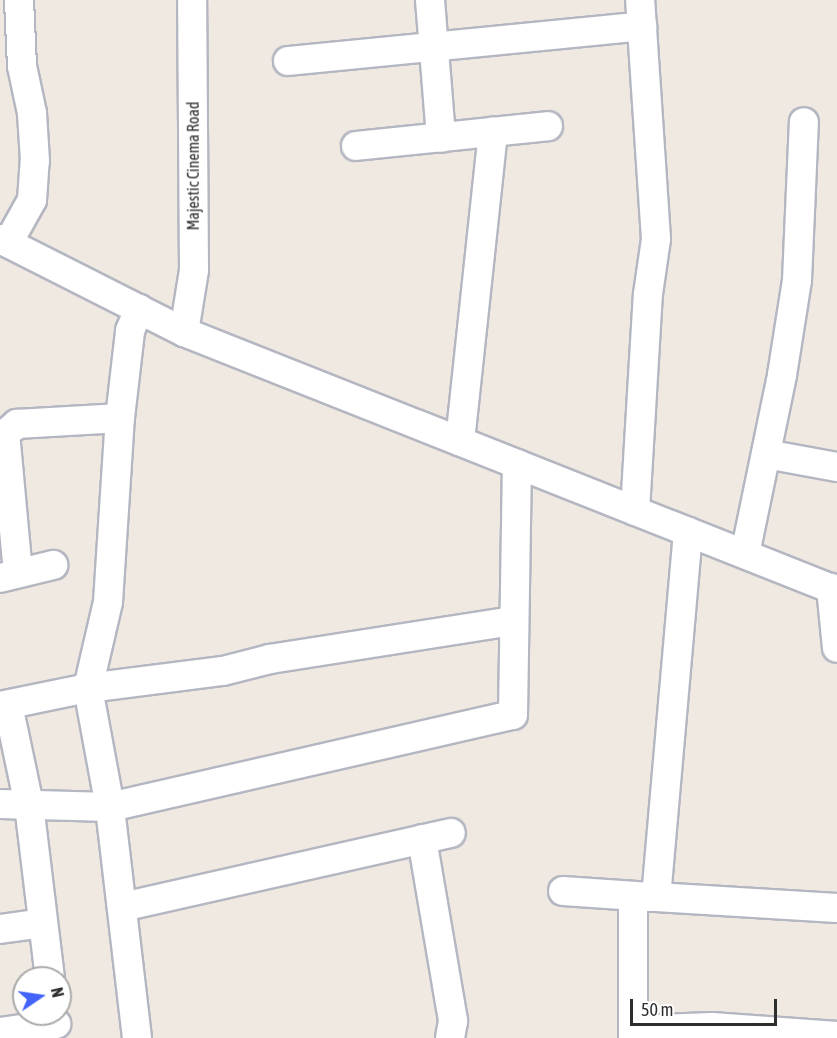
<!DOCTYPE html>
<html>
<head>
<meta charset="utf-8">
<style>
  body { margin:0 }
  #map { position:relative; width:837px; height:1038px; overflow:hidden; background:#efe9e1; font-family:"Asap Condensed",sans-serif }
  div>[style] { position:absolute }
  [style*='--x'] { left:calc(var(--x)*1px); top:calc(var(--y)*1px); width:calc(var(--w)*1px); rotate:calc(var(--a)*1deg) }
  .roads { filter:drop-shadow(2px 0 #b4b7c1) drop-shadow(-2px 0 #b4b7c1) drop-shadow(0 2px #b4b7c1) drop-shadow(0 -2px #b4b7c1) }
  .minor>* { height:28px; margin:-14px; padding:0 14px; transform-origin:14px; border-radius:14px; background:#fff }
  span { translate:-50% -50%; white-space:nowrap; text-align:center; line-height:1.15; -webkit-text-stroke:6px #fff; paint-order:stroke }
  .street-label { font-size:16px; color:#2e2e2e }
  .north { position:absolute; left:12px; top:966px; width:60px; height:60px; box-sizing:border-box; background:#fff; border:2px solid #ababab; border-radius:50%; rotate:77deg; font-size:16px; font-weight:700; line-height:24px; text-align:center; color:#2e2e2e }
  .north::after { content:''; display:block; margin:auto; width:21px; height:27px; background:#4264fb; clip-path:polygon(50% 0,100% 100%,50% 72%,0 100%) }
  .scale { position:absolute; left:630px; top:999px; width:147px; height:27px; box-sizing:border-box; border:3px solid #2e2e2e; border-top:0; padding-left:8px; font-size:18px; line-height:21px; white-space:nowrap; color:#2e2e2e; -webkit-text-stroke:4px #fff; paint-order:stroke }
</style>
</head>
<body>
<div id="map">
  <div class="roads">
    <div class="minor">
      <div style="--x:430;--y:0;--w:138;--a:85.4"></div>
      <div style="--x:288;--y:61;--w:356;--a:-5.6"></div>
      <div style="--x:356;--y:146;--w:193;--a:-5.9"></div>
      <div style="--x:0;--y:239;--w:206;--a:26.8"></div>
      <div style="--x:184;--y:332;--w:702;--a:21.63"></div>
      <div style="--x:8;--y:243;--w:49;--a:-60.8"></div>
      <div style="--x:32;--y:200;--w:39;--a:-86"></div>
      <div style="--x:35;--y:161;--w:48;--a:-93.6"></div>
      <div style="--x:32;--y:113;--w:48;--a:-102"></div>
      <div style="--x:22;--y:66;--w:66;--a:-92.6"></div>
      <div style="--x:184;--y:332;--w:63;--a:-80.8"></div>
      <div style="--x:194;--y:270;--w:270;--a:-90.4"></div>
      <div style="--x:460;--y:441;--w:311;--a:-83.9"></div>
      <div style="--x:766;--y:454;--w:72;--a:10.4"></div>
      <div style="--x:635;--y:511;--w:217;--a:-86.6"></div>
      <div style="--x:648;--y:294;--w:56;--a:-81.7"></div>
      <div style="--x:656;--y:239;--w:240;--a:-93.8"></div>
      <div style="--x:688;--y:532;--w:366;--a:95"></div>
      <div style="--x:656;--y:897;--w:181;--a:3.5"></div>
      <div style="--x:745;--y:554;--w:183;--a:-78.3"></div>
      <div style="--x:782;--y:375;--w:96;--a:-81"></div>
      <div style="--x:797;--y:280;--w:158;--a:-87.5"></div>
      <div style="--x:18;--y:573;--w:140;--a:-95.3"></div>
      <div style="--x:5;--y:434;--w:16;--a:-40"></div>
      <div style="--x:17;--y:424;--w:103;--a:-3.3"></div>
      <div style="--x:0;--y:578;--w:55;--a:-13.8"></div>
      <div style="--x:831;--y:588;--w:60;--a:84.3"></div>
      <div style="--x:8;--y:705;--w:102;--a:78.1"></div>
      <div style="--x:29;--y:805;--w:174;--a:83.1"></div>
      <div style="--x:0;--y:706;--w:90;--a:-11.6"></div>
      <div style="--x:88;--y:688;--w:136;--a:-7.2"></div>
      <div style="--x:223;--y:671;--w:49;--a:-14.3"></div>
      <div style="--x:270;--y:659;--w:246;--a:-8.9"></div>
      <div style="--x:0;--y:804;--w:110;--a:1.6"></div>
      <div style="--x:110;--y:807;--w:413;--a:-12.9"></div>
      <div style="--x:513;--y:715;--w:251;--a:-89.1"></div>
      <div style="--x:422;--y:839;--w:185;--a:80.3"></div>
      <div style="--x:453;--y:1021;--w:17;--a:100"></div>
      <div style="--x:563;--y:891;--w:88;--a:3.9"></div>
      <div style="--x:122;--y:907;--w:337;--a:-12.7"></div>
      <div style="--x:0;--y:929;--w:43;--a:-7.9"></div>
      <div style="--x:633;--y:1030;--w:79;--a:-2.2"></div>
      <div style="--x:712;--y:1027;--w:125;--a:4.1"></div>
      <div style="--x:0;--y:1032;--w:57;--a:-8.1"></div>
      <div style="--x:137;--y:1038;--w:233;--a:-96.7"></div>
      <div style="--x:110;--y:807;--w:121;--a:-100.5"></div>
      <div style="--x:88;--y:688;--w:88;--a:-76.9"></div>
      <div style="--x:108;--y:602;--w:184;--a:-86.3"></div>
      <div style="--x:120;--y:418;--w:88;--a:-83.4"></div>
      <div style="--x:130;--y:331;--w:24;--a:-68"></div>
      <div style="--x:633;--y:1038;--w:142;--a:-90"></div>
    </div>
  </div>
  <div class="street-label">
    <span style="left:193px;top:166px;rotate:-90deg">Majestic Cinema Road</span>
  </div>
  <div class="north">N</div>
  <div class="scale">50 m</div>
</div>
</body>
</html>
